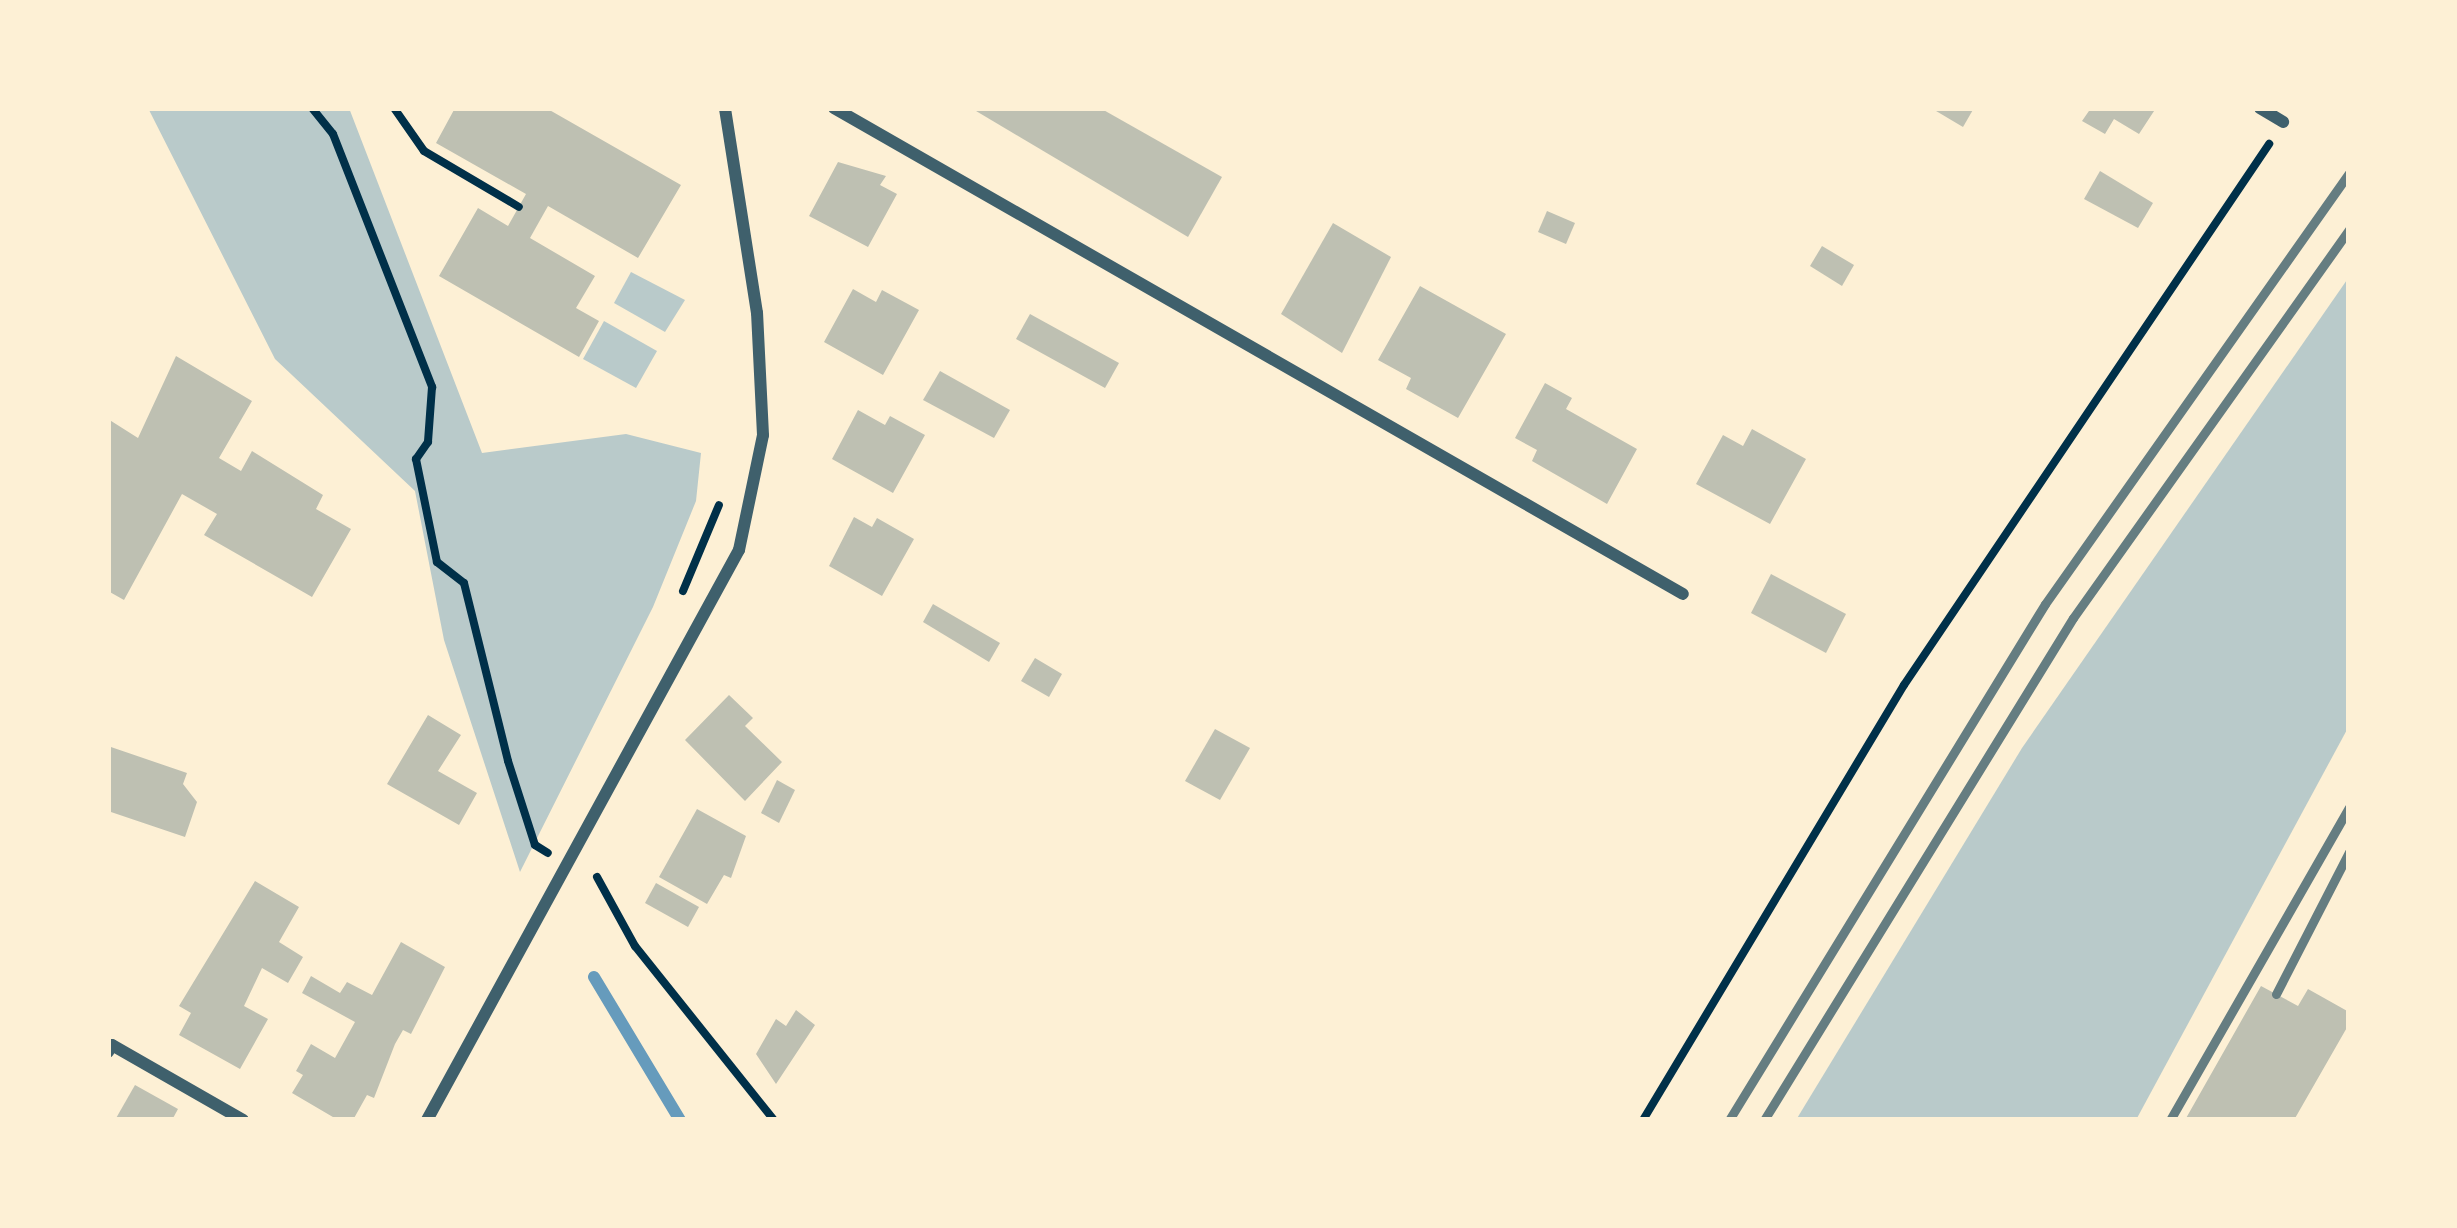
<!DOCTYPE html>
<html>
<head>
<meta charset="utf-8">
<style>
  body { margin:0 }
  #map { position:relative; width:2457px; height:1228px; overflow:hidden; background:#fdf0d5; font-family:Poppins,sans-serif }
  div>[style] { position:absolute }
  [style*='--x'] { left:calc(var(--x)*1px); top:calc(var(--y)*1px); width:calc(var(--w)*1px); rotate:calc(var(--a)*1deg) }
  .green>* { inset:0; background:#b9caca }
  .stream>* { height:12px; margin:-6px; padding:0 6px; transform-origin:6px; border-radius:6px; background:#669bbc }
  .building>* { inset:0; background:#bec0b2 }
  .path>* { height:8px; margin:-4px; padding:0 4px; transform-origin:4px; border-radius:4px; background:#003049 }
  .minor>* { height:12px; margin:-6px; padding:0 6px; transform-origin:6px; border-radius:6px; background:#3f606c }
  .rail>* { height:9px; margin:-4.5px; padding:0 4.5px; transform-origin:4.5px; border-radius:4.5px; background:#657d81 }
  span { translate:-50% -50%; white-space:nowrap; text-align:center; line-height:1.15; -webkit-text-stroke:9px #fdf0d5; paint-order:stroke }
  .frame { position:absolute; inset:0; border:111px solid #fdf0d5; pointer-events:none }
</style>
</head>
<body>
<div id="map">
  <div class="green">
    <div style="clip-path:polygon(148px 108px,349px 108px,482px 453px,626px 434px,701px 453px,696px 501px,653px 607px,520px 872px,444px 640px,415px 491px,275px 359px)"></div>
    <div style="clip-path:polygon(631px 272px,685px 300px,665px 332px,614px 303px)"></div>
    <div style="clip-path:polygon(2349px 277px,2349px 726px,2136px 1120px,1796px 1120px,2022px 748px)"></div>
    <div style="clip-path:polygon(604px 321px,657px 351px,636px 388px,583px 359px)"></div>
  </div>
  <div class="stream">
    <div style="--x:594;--y:977;--w:167;--a:59"></div>
  </div>
  <div class="building">
    <div style="clip-path:polygon(455px 108px,546px 108px,681px 185px,638px 258px,548px 206px,530px 238px,595px 276px,576px 308px,599px 321px,579px 357px,439px 276px,478px 208px,508px 226px,526px 194px,436px 143px)"></div>
    <div style="clip-path:polygon(971px 108px,1100px 108px,1222px 177px,1188px 237px)"></div>
    <div style="clip-path:polygon(1931px 108px,1974px 108px,1963px 127px)"></div>
    <div style="clip-path:polygon(2091px 108px,2156px 108px,2139px 134px,2114px 119px,2105px 134px,2082px 121px)"></div>
    <div style="clip-path:polygon(838px 162px,886px 176px,880px 185px,897px 194px,868px 247px,809px 216px)"></div>
    <div style="clip-path:polygon(2100px 171px,2153px 203px,2138px 228px,2084px 199px)"></div>
    <div style="clip-path:polygon(1547px 211px,1575px 223px,1566px 244px,1538px 232px)"></div>
    <div style="clip-path:polygon(1333px 223px,1391px 257px,1342px 353px,1281px 314px)"></div>
    <div style="clip-path:polygon(1822px 246px,1854px 265px,1842px 286px,1810px 266px)"></div>
    <div style="clip-path:polygon(1420px 286px,1506px 334px,1458px 418px,1406px 389px,1411px 378px,1378px 360px)"></div>
    <div style="clip-path:polygon(853px 289px,876px 302px,882px 290px,919px 310px,883px 375px,824px 342px)"></div>
    <div style="clip-path:polygon(1030px 314px,1119px 363px,1105px 388px,1016px 339px)"></div>
    <div style="clip-path:polygon(176px 356px,252px 401px,219px 458px,241px 471px,252px 451px,323px 495px,316px 509px,351px 529px,312px 597px,204px 535px,217px 514px,182px 494px,124px 600px,108px 591px,108px 419px,138px 438px)"></div>
    <div style="clip-path:polygon(940px 371px,1010px 410px,994px 438px,923px 400px)"></div>
    <div style="clip-path:polygon(1545px 383px,1572px 398px,1566px 409px,1637px 449px,1607px 504px,1532px 461px,1537px 450px,1515px 438px)"></div>
    <div style="clip-path:polygon(858px 410px,885px 425px,890px 416px,925px 435px,893px 493px,832px 459px)"></div>
    <div style="clip-path:polygon(1752px 429px,1806px 459px,1770px 524px,1696px 484px,1723px 435px,1743px 446px)"></div>
    <div style="clip-path:polygon(854px 517px,872px 527px,877px 518px,914px 539px,882px 596px,829px 566px)"></div>
    <div style="clip-path:polygon(1771px 574px,1846px 614px,1826px 653px,1751px 613px)"></div>
    <div style="clip-path:polygon(933px 604px,1000px 643px,989px 662px,923px 622px)"></div>
    <div style="clip-path:polygon(1035px 658px,1062px 674px,1049px 697px,1021px 681px)"></div>
    <div style="clip-path:polygon(729px 695px,753px 718px,745px 726px,782px 762px,745px 801px,685px 740px)"></div>
    <div style="clip-path:polygon(428px 715px,461px 735px,438px 771px,477px 793px,459px 825px,387px 784px)"></div>
    <div style="clip-path:polygon(1215px 729px,1250px 748px,1220px 800px,1185px 781px)"></div>
    <div style="clip-path:polygon(108px 746px,187px 773px,183px 784px,197px 802px,185px 837px,108px 811px)"></div>
    <div style="clip-path:polygon(777px 780px,795px 790px,779px 823px,761px 813px)"></div>
    <div style="clip-path:polygon(697px 809px,746px 836px,731px 878px,724px 875px,707px 904px,659px 877px)"></div>
    <div style="clip-path:polygon(255px 881px,299px 907px,279px 942px,303px 957px,288px 983px,262px 968px,244px 1006px,268px 1019px,240px 1069px,179px 1035px,191px 1013px,179px 1006px)"></div>
    <div style="clip-path:polygon(656px 883px,699px 907px,688px 927px,645px 903px)"></div>
    <div style="clip-path:polygon(401px 942px,445px 967px,411px 1034px,403px 1030px,395px 1044px,374px 1098px,367px 1095px,353px 1120px,338px 1120px,292px 1093px,303px 1075px,296px 1071px,311px 1044px,335px 1058px,355px 1022px,302px 993px,311px 976px,340px 993px,347px 982px,372px 995px)"></div>
    <div style="clip-path:polygon(2261px 986px,2298px 1006px,2308px 989px,2349px 1012px,2349px 1024px,2294px 1120px,2185px 1120px)"></div>
    <div style="clip-path:polygon(796px 1010px,815px 1025px,776px 1084px,756px 1054px,776px 1019px,786px 1026px)"></div>
    <div style="clip-path:polygon(135px 1085px,178px 1109px,172px 1120px,115px 1120px)"></div>
  </div>
  <div class="path">
    <div style="--x:312;--y:108;--w:33;--a:51"></div>
    <div style="--x:333;--y:134;--w:272;--a:68.6"></div>
    <div style="--x:432;--y:387;--w:55;--a:94.2"></div>
    <div style="--x:428;--y:442;--w:21;--a:125"></div>
    <div style="--x:416;--y:459;--w:105;--a:78.5"></div>
    <div style="--x:437;--y:562;--w:34;--a:38"></div>
    <div style="--x:464;--y:583;--w:183;--a:76.1"></div>
    <div style="--x:508;--y:761;--w:88;--a:72.2"></div>
    <div style="--x:535;--y:845;--w:15;--a:32"></div>
    <div style="--x:394;--y:108;--w:52;--a:55.1"></div>
    <div style="--x:424;--y:151;--w:110;--a:30.5"></div>
    <div style="--x:683;--y:591;--w:93;--a:-67.3"></div>
    <div style="--x:597;--y:877;--w:79;--a:61.2"></div>
    <div style="--x:635;--y:946;--w:223;--a:51.4"></div>
    <div style="--x:1643;--y:1120;--w:507;--a:-59.04"></div>
    <div style="--x:1904;--y:685;--w:653;--a:-55.99"></div>
  </div>
  <div class="minor">
    <div style="--x:834;--y:108;--w:978;--a:29.79"></div>
    <div style="--x:2260;--y:108;--w:27;--a:31"></div>
    <div style="--x:108;--y:1052;--w:8;--a:-60"></div>
    <div style="--x:112;--y:1045;--w:151;--a:29.8"></div>
    <div style="--x:427;--y:1120;--w:650;--a:-61.31"></div>
    <div style="--x:739;--y:550;--w:117;--a:-78.2"></div>
    <div style="--x:763;--y:435;--w:122;--a:-92.8"></div>
    <div style="--x:757;--y:313;--w:207;--a:-98.9"></div>
  </div>
  <div class="rail">
    <div style="--x:2276;--y:994;--w:160;--a:-62.8"></div>
    <div style="--x:1729;--y:1120;--w:605;--a:-58.52"></div>
    <div style="--x:2045;--y:604;--w:527;--a:-54.8"></div>
    <div style="--x:1764;--y:1120;--w:589;--a:-58.39"></div>
    <div style="--x:2073;--y:618;--w:477;--a:-54.6"></div>
    <div style="--x:2170;--y:1120;--w:360;--a:-60.2"></div>
  </div>
  <div class="frame"></div>
</div>
</body>
</html>
